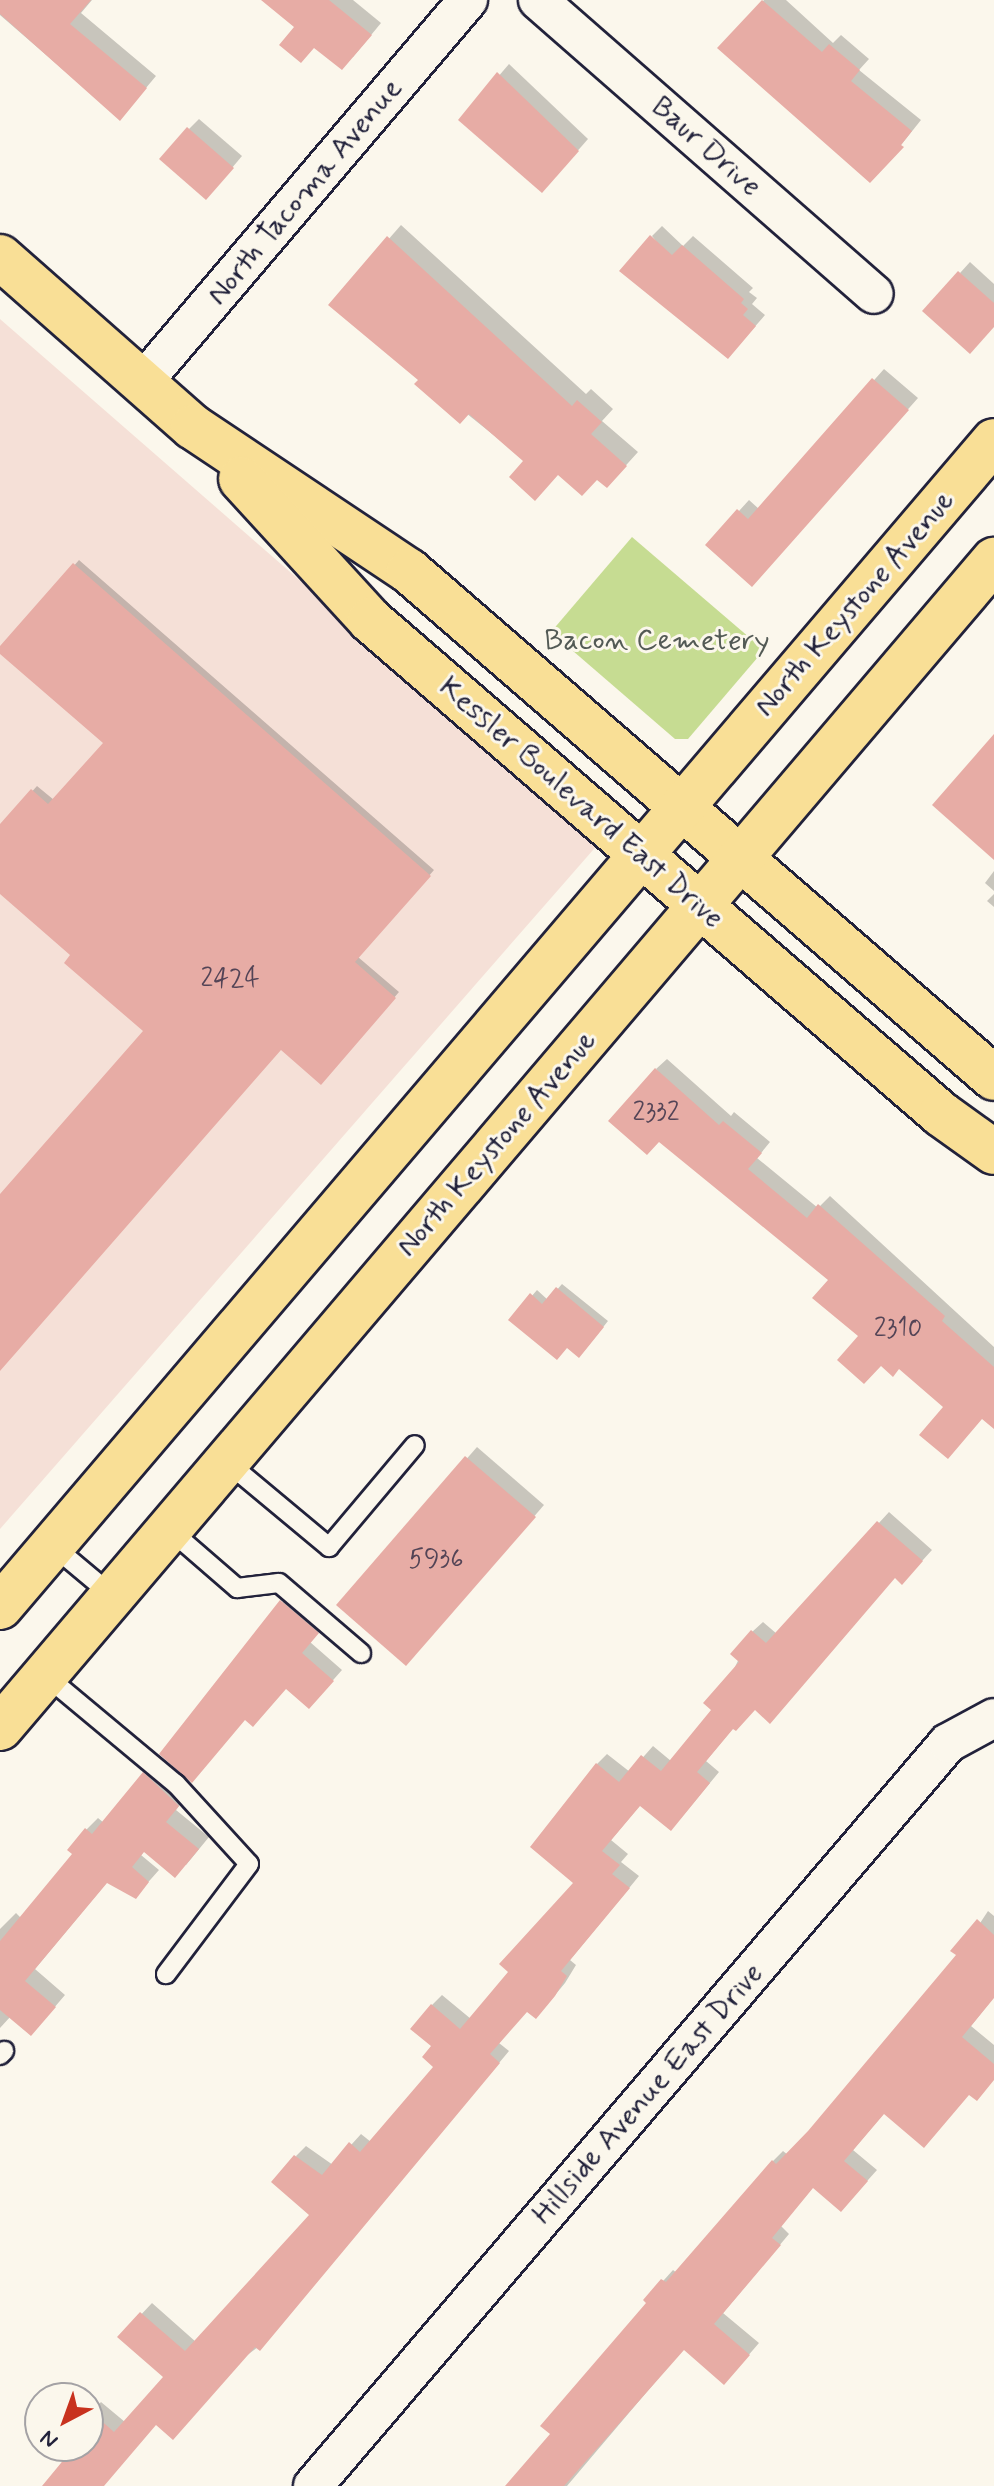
<!DOCTYPE html>
<html>
<head>
<meta charset="utf-8">
<style>
  body { margin:0 }
  #map { position:relative; width:994px; height:2486px; overflow:hidden; background:#fbf7ec; font-family:Mynerve,sans-serif }
  div>[style] { position:absolute }
  [style*='--x'] { left:calc(var(--x)*1px); top:calc(var(--y)*1px); width:calc(var(--w)*1px); rotate:calc(var(--a)*1deg) }
  .built>* { inset:0; background:#f5e0d7 }
  .green>* { inset:0; background:#c6dc92 }
  .shadow>* { inset:0; background:#0003 }
  .building>* { inset:0; background:#e7aca5 }
  .roads { filter:drop-shadow(2px 0 #22223b) drop-shadow(-2px 0 #22223b) drop-shadow(0 2px #22223b) drop-shadow(0 -2px #22223b) }
  .lane>* { height:18px; margin:-9px; padding:0 9px; transform-origin:9px; border-radius:9px; background:#fbf7ec }
  .street>* { height:38px; margin:-19px; padding:0 19px; transform-origin:19px; border-radius:19px; background:#fbf7ec }
  .primary>* { height:44px; margin:-22px; padding:0 22px; transform-origin:22px; border-radius:22px; background:#f9df96 }
  span { translate:-50% -50%; white-space:nowrap; text-align:center; line-height:1.15; -webkit-text-stroke:6px #fbf7ec; paint-order:stroke }
  .number-label { font-size:26px; color:#534456 }
  .number-label span { -webkit-text-stroke-width:0 }
  .street-label { font-size:30px; color:#22223b }
  .park-label { font-size:30px; color:#535a55 }
  .north { position:absolute; left:24px; top:2382px; width:80px; height:80px; box-sizing:border-box; background:#fbf7ec; border:2px solid #a4a2a5; border-radius:50%; rotate:221deg; font-size:22px; font-weight:700; line-height:32px; text-align:center; color:#22223b }
  .north::after { content:''; display:block; margin:auto; width:28px; height:36px; background:#c8321e; clip-path:polygon(50% 0,100% 100%,50% 72%,0 100%) }
</style>
</head>
<body>
<div id="map">
  <div class="built">
    <div style="clip-path:polygon(0 319px,600px 842px,0 1529px)"></div>
  </div>
  <div class="green">
    <div style="clip-path:polygon(632px 537px,764px 650px,688px 739px,675px 739px,551px 632px)"></div>
  </div>
  <div class="shadow">
    <div style="clip-path:polygon(0 0,92px 0,81px 13px,156px 76px,120px 119px,0 15px)"></div>
    <div style="clip-path:polygon(264px 0,353px 0,381px 23px,353px 57px,297px 27px)"></div>
    <div style="clip-path:polygon(764px 0,786px 0,833px 43px,841px 35px,869px 59px,859px 70px,921px 120px,881px 170px,720px 48px)"></div>
    <div style="clip-path:polygon(509px 64px,588px 139px,552px 180px,461px 120px)"></div>
    <div style="clip-path:polygon(199px 119px,242px 156px,216px 187px,189px 129px)"></div>
    <div style="clip-path:polygon(401px 225px,586px 394px,591px 389px,613px 409px,602px 421px,638px 452px,619px 473px,597px 477px,559px 473px,526px 461px,331px 305px)"></div>
    <div style="clip-path:polygon(662px 226px,683px 246px,693px 236px,753px 288px,749px 292px,757px 298px,752px 304px,765px 315px,738px 346px,652px 236px)"></div>
    <div style="clip-path:polygon(970px 262px,994px 284px,994px 325px,960px 273px)"></div>
    <div style="clip-path:polygon(884px 369px,918px 398px,762px 574px,708px 545px,749px 500px,759px 509px)"></div>
    <div style="clip-path:polygon(79px 560px,434px 870px,358px 957px,399px 992px,325px 1078px,281px 1047px,0 1369px,0 1197px,145px 1031px,73px 955px,0 891px,0 827px,37px 786px,54px 800px,106px 743px,0 651px)"></div>
    <div style="clip-path:polygon(994px 871px,994px 891px,985px 883px)"></div>
    <div style="clip-path:polygon(994px 894px,994px 907px,987px 901px)"></div>
    <div style="clip-path:polygon(667px 1059px,731px 1116px,734px 1112px,770px 1142px,757px 1158px,818px 1208px,830px 1196px,994px 1347px,994px 1427px,982px 1417px,946px 1407px,900px 1367px,881px 1364px,831px 1280px,656px 1069px)"></div>
    <div style="clip-path:polygon(562px 1284px,608px 1321px,584px 1351px,511px 1320px,537px 1290px,548px 1300px)"></div>
    <div style="clip-path:polygon(477px 1447px,544px 1505px,416px 1653px,339px 1605px)"></div>
    <div style="clip-path:polygon(889px 1512px,932px 1550px,912px 1572px,896px 1576px,734px 1727px,706px 1761px,719px 1772px,681px 1818px,641px 1804px,611px 1840px,628px 1854px,621px 1862px,639px 1876px,570px 1960px,576px 1965px,565px 1983px,546px 2006px,527px 2010px,499px 2043px,509px 2051px,270px 2338px,157px 2423px,87px 2486px,69px 2486px,68px 2457px,59px 2449px,88px 2446px,88px 2416px,101px 2402px,125px 2422px,165px 2377px,120px 2337px,152px 2303px,196px 2342px,312px 2215px,296px 2156px,306px 2146px,333px 2165px,361px 2134px,371px 2142px,436px 2066px,432px 2005px,442px 1995px,471px 2019px,511px 1972px,576px 1883px,597px 1764px,607px 1754px,630px 1772px,653px 1746px,671px 1761px,714px 1710px,752px 1632px,763px 1622px,777px 1634px)"></div>
    <div style="clip-path:polygon(292px 1591px,328px 1622px,310px 1642px,342px 1670px,319px 1696px,287px 1687px,246px 1718px,161px 1754px)"></div>
    <div style="clip-path:polygon(156px 1763px,189px 1793px,176px 1810px,209px 1837px,186px 1865px,145px 1850px,141px 1855px,159px 1870px,135px 1897px,108px 1881px,35px 1969px,65px 1995px,42px 2022px,11px 2016px,0 2028px,0 1929px,16px 1913px,21px 1918px,75px 1853px,70px 1849px,87px 1829px,98px 1818px,104px 1823px)"></div>
    <div style="clip-path:polygon(988px 1911px,994px 1916px,994px 1997px,971px 2026px,994px 2045px,994px 2079px,970px 2093px,885px 2112px,853px 2150px,877px 2170px,851px 2199px,814px 2186px,781px 2226px,789px 2234px,723px 2313px,759px 2343px,734px 2372px,684px 2348px,567px 2486px,506px 2486px,553px 2434px,649px 2303px,646px 2300px,673px 2270px,677px 2273px,773px 2161px,783px 2151px,788px 2155px,809px 2132px,959px 1955px)"></div>
  </div>
  <div class="building">
    <div style="clip-path:polygon(0 0,91px 0,70px 24px,147px 88px,120px 121px,0 14px)"></div>
    <div style="clip-path:polygon(261px 0,329px 0,372px 35px,342px 70px,314px 48px,301px 63px,279px 45px,294px 27px)"></div>
    <div style="clip-path:polygon(762px 0,822px 52px,829px 44px,860px 70px,851px 81px,912px 131px,901px 145px,904px 147px,870px 183px,717px 48px)"></div>
    <div style="clip-path:polygon(497px 72px,579px 151px,542px 193px,458px 120px)"></div>
    <div style="clip-path:polygon(187px 127px,234px 168px,206px 200px,159px 159px)"></div>
    <div style="clip-path:polygon(650px 235px,672px 255px,682px 245px,744px 299px,741px 303px,748px 309px,743px 315px,756px 326px,728px 359px,619px 271px)"></div>
    <div style="clip-path:polygon(387px 236px,572px 406px,577px 400px,602px 422px,591px 434px,627px 466px,607px 488px,597px 480px,582px 496px,558px 475px,535px 501px,509px 477px,523px 461px,469px 414px,460px 424px,414px 384px,418px 380px,328px 305px)"></div>
    <div style="clip-path:polygon(958px 271px,994px 303px,994px 327px,970px 354px,922px 311px)"></div>
    <div style="clip-path:polygon(872px 378px,909px 410px,752px 587px,705px 545px,737px 509px,748px 519px)"></div>
    <div style="clip-path:polygon(73px 563px,431px 876px,355px 962px,396px 998px,321px 1085px,281px 1050px,0 1371px,0 1194px,143px 1031px,64px 963px,70px 955px,0 894px,0 824px,31px 789px,48px 804px,103px 743px,0 654px,0 646px)"></div>
    <div style="clip-path:polygon(994px 734px,994px 860px,932px 805px)"></div>
    <div style="clip-path:polygon(655px 1068px,719px 1125px,723px 1121px,762px 1153px,748px 1169px,807px 1218px,818px 1204px,945px 1316px,942px 1321px,994px 1367px,994px 1429px,982px 1419px,948px 1459px,919px 1435px,943px 1407px,899px 1369px,893px 1377px,881px 1366px,864px 1384px,837px 1360px,858px 1336px,812px 1298px,828px 1280px,659px 1142px,647px 1155px,608px 1121px)"></div>
    <div style="clip-path:polygon(556px 1287px,604px 1327px,579px 1358px,567px 1348px,557px 1360px,508px 1320px,530px 1293px,542px 1304px)"></div>
    <div style="clip-path:polygon(465px 1456px,536px 1517px,406px 1666px,336px 1605px)"></div>
    <div style="clip-path:polygon(877px 1521px,923px 1561px,902px 1585px,895px 1578px,770px 1724px,755px 1710px,736px 1731px,733px 1729px,697px 1772px,710px 1783px,671px 1831px,640px 1806px,602px 1851px,620px 1865px,612px 1874px,630px 1888px,561px 1971px,567px 1976px,555px 1996px,536px 2019px,527px 2012px,490px 2054px,500px 2063px,260px 2351px,255px 2347px,173px 2440px,156px 2425px,104px 2486px,42px 2486px,75px 2446px,88px 2446px,88px 2409px,114px 2432px,163px 2377px,117px 2337px,140px 2312px,185px 2351px,309px 2215px,271px 2182px,294px 2155px,322px 2175px,349px 2142px,360px 2152px,433px 2067px,422px 2057px,431px 2046px,410px 2029px,431px 2004px,460px 2029px,508px 1972px,499px 1964px,573px 1883px,530px 1847px,596px 1763px,619px 1782px,641px 1755px,661px 1771px,711px 1710px,703px 1703px,739px 1662px,730px 1654px,751px 1630px,766px 1643px)"></div>
    <div style="clip-path:polygon(280px 1600px,319px 1633px,302px 1653px,334px 1681px,309px 1709px,286px 1689px,253px 1727px,245px 1720px,192px 1783px,159px 1754px)"></div>
    <div style="clip-path:polygon(143px 1772px,179px 1806px,166px 1822px,199px 1849px,175px 1878px,144px 1852px,132px 1867px,149px 1882px,136px 1899px,107px 1883px,25px 1981px,56px 2007px,31px 2036px,0 2010px,0 1941px,72px 1854px,67px 1850px,85px 1828px,92px 1834px)"></div>
    <div style="clip-path:polygon(977px 1919px,994px 1935px,994px 1998px,962px 2037px,994px 2064px,994px 2080px,977px 2101px,969px 2095px,924px 2148px,884px 2114px,844px 2161px,868px 2181px,841px 2212px,813px 2188px,772px 2238px,781px 2245px,714px 2324px,750px 2355px,724px 2385px,684px 2350px,564px 2486px,505px 2486px,550px 2434px,540px 2426px,646px 2303px,643px 2300px,661px 2279px,666px 2282px,772px 2160px,776px 2164px,808px 2131px,956px 1955px,950px 1951px)"></div>
  </div>
  <div class="roads">
    <div class="lane">
      <div style="--x:227;--y:1462;--w:133;--a:39.8"></div>
      <div style="--x:329;--y:1547;--w:133;--a:-49.9"></div>
      <div style="--x:170;--y:1530;--w:89;--a:40.9"></div>
      <div style="--x:237;--y:1588;--w:42;--a:-6.8"></div>
      <div style="--x:279;--y:1583;--w:108;--a:40.5"></div>
      <div style="--x:52;--y:1545;--w:80;--a:39.9"></div>
      <div style="--x:45;--y:1675;--w:170;--a:39.8"></div>
      <div style="--x:176;--y:1784;--w:108;--a:47.6"></div>
      <div style="--x:249;--y:1864;--w:138;--a:127"></div>
      <div style="--x:0;--y:2055;--w:6;--a:-45"></div>
    </div>
    <div class="street">
      <div style="--x:538;--y:0;--w:446;--a:41.2"></div>
      <div style="--x:142;--y:383;--w:503;--a:-49.6"></div>
      <div style="--x:313;--y:2486;--w:977;--a:-49.48"></div>
      <div style="--x:948;--y:1743;--w:52;--a:-28.5"></div>
    </div>
    <div class="primary">
      <div style="--x:0;--y:257;--w:257;--a:41.4"></div>
      <div style="--x:193;--y:427;--w:260;--a:33.7"></div>
      <div style="--x:409;--y:571;--w:774;--a:40.91"></div>
      <div style="--x:241;--y:479;--w:191;--a:47.5"></div>
      <div style="--x:370;--y:620;--w:755;--a:40.86"></div>
      <div style="--x:941;--y:1114;--w:65;--a:35.6"></div>
      <div style="--x:0;--y:1607;--w:1532;--a:-49.55"></div>
      <div style="--x:0;--y:1728;--w:1534;--a:-49.6"></div>
    </div>
  </div>
  <div class="number-label">
    <span style="left:230px;top:980px">2424</span>
    <span style="left:656px;top:1114px">2332</span>
    <span style="left:898px;top:1330px">2310</span>
    <span style="left:436px;top:1561px">5936</span>
  </div>
  <div class="street-label">
    <span style="left:706px;top:147px;rotate:41deg">Baur Drive</span>
    <span style="left:305px;top:192px;rotate:-50deg">North Tacoma Avenue</span>
    <span style="left:855px;top:604px;rotate:-49deg">North Keystone Avenue</span>
    <span style="left:581px;top:803px;rotate:41deg">Kessler Boulevard East Drive</span>
    <span style="left:497px;top:1144px;rotate:-49deg">North Keystone Avenue</span>
    <span style="left:648px;top:2094px;rotate:-49deg">Hillside Avenue East Drive</span>
  </div>
  <div class="park-label">
    <span style="left:657px;top:641px">Bacon Cemetery</span>
  </div>
  <div class="north">N</div>
</div>
</body>
</html>
